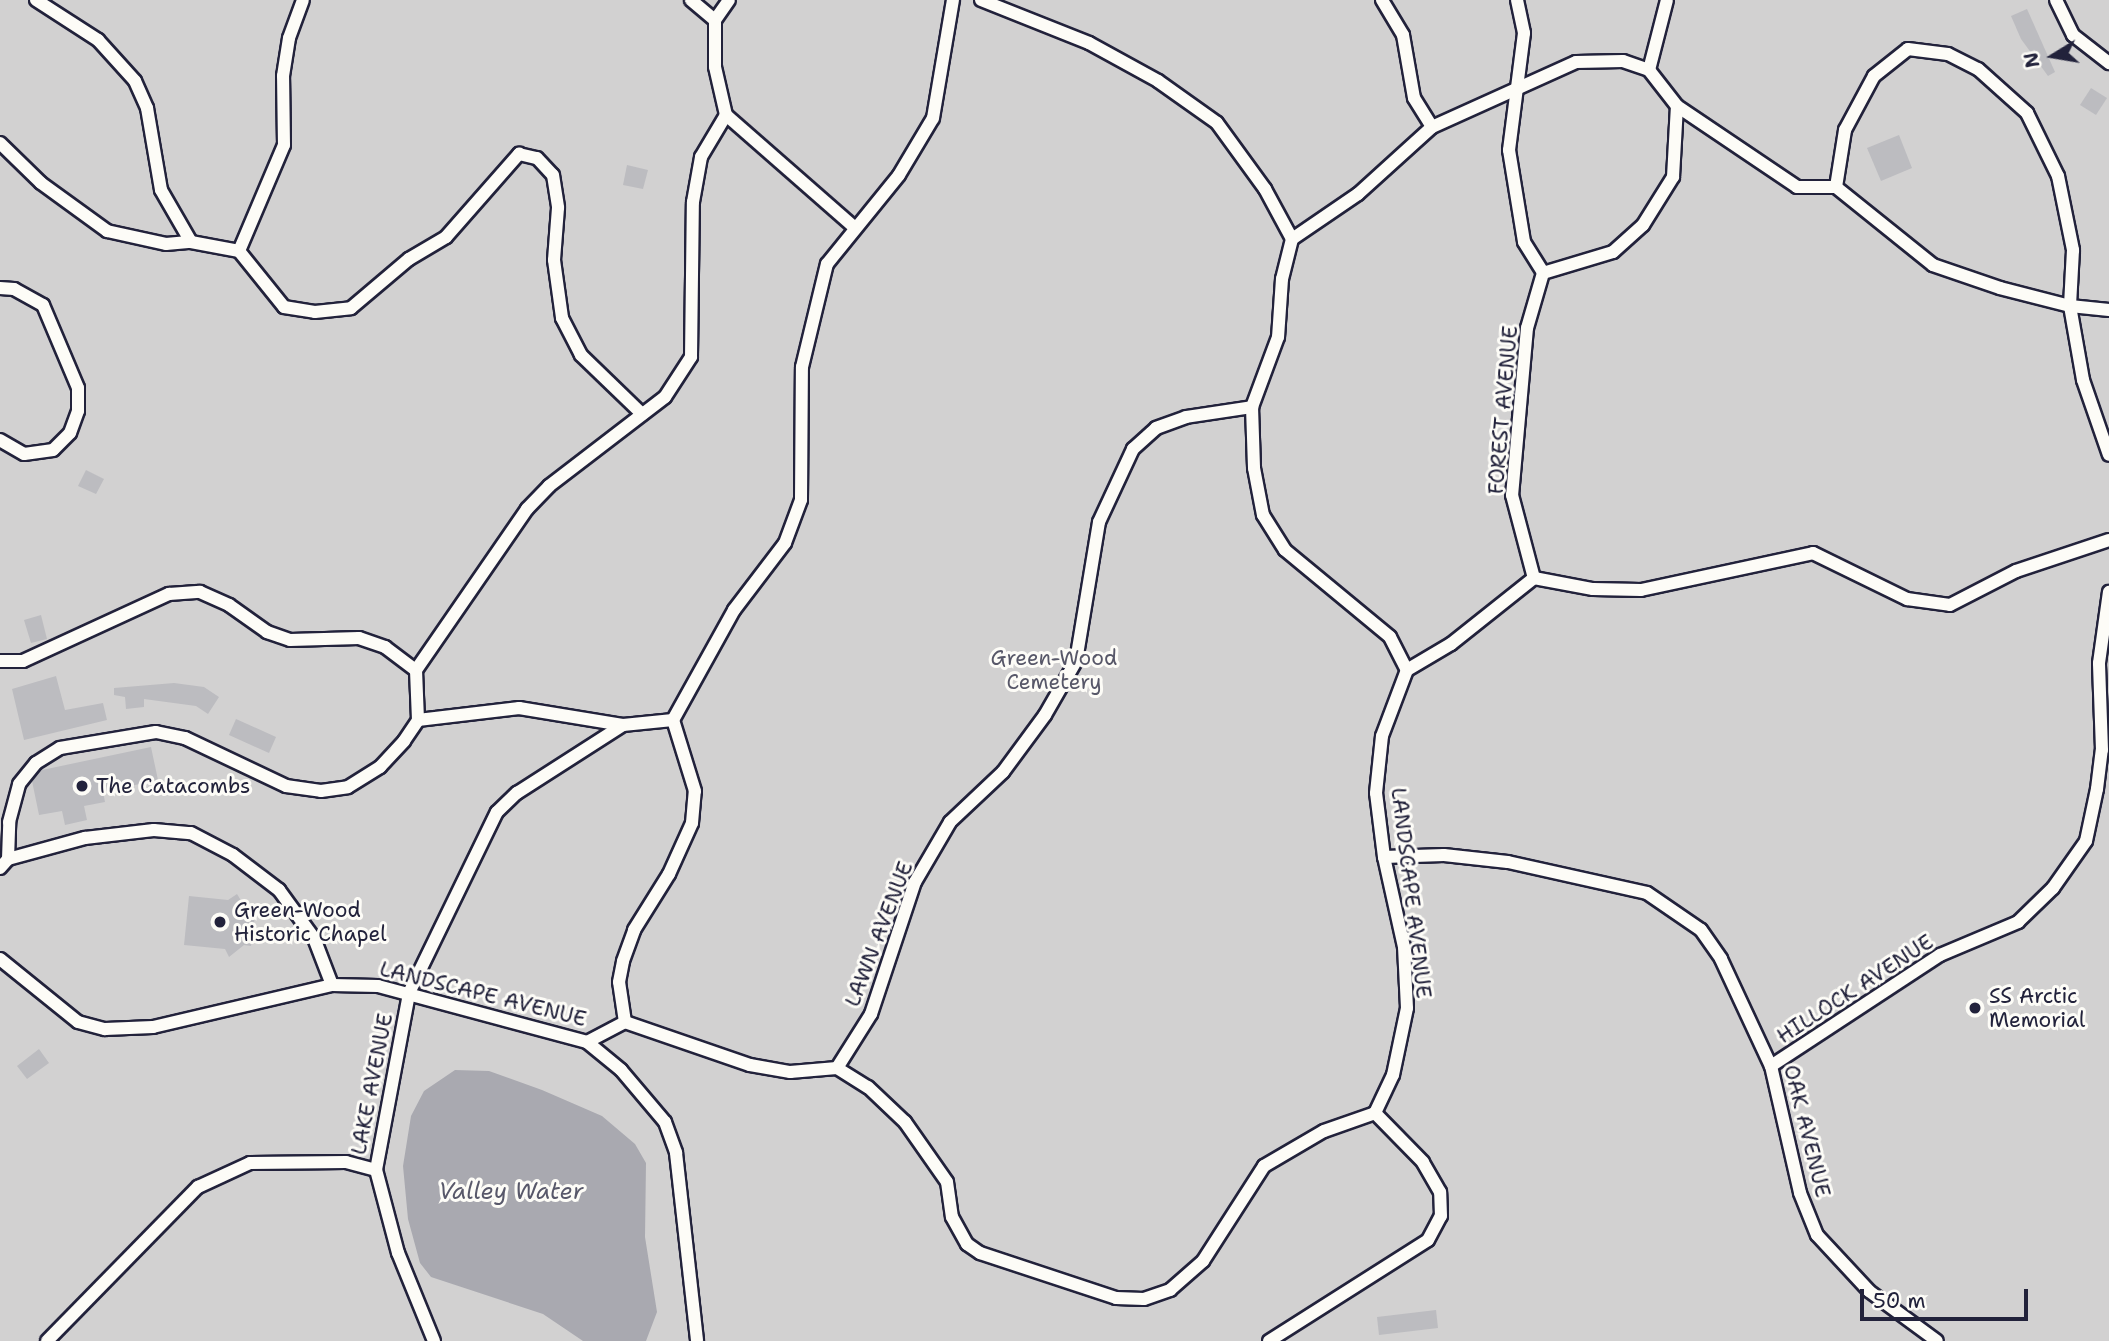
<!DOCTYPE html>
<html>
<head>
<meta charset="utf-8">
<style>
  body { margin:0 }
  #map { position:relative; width:2109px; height:1341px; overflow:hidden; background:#f0efec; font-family:"Shantell Sans",sans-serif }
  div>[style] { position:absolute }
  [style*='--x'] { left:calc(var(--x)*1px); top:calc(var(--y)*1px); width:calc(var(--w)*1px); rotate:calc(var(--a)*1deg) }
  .green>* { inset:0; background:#d2d1d1 }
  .water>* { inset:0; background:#a9a9b0 }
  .building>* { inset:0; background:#bcbcc0 }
  .roads { filter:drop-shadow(2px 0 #22223b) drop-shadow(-2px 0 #22223b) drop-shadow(0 2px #22223b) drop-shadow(0 -2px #22223b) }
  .service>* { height:12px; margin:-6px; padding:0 6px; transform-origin:6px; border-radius:6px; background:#fdfcf7 }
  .dots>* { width:19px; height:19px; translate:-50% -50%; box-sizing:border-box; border:4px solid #fdfcf7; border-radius:50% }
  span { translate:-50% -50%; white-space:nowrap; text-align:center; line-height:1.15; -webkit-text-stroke:6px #fdfcf7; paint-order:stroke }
  .street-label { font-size:21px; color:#22223b }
  .park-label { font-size:21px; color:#575768 }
  .poi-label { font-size:21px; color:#22223b }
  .left { translate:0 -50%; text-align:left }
  .water-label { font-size:23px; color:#58586a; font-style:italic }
  .north { position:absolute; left:2018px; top:21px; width:70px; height:70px; -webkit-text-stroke:5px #fdfcf7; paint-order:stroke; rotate:259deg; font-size:19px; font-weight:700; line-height:28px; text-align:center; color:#22223b }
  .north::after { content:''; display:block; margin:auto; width:24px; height:32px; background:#22223b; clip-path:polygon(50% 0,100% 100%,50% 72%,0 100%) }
  .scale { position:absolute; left:1860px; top:1289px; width:168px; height:32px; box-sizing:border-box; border:4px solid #22223b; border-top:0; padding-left:9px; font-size:21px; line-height:24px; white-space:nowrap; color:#22223b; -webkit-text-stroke:5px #fdfcf7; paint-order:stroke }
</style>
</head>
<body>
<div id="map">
  <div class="green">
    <div style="clip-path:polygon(0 0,2109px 0,2109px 1341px,0 1341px)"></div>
  </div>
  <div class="water">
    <div style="clip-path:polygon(455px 1070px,489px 1071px,542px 1090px,602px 1116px,635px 1144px,646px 1163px,645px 1237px,657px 1312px,646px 1341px,583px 1341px,543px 1314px,431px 1277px,420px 1263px,408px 1219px,403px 1166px,411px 1116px,424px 1091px)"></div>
  </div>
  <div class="building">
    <div style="clip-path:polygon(2027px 9px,2055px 72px,2048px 76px,2021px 39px,2011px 16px)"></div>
    <div style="clip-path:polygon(2091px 88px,2107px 98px,2096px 115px,2080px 105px)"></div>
    <div style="clip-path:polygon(1899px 135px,1912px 168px,1881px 181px,1867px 148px)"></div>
    <div style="clip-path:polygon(627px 165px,648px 170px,643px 189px,623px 185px)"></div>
    <div style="clip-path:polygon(86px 470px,104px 479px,96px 494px,78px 486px)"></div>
    <div style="clip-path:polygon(41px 615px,47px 639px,31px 643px,24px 620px)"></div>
    <div style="clip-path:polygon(56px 676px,65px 710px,103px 703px,107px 720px,24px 740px,12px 689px)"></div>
    <div style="clip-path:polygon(174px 683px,204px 687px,219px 697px,208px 714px,196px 706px,144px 699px,144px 707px,126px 709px,125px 697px,114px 695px,114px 688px)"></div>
    <div style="clip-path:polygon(236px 719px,276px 737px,269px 753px,229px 735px)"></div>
    <div style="clip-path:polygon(151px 747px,158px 780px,103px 792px,105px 802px,84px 806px,87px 820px,65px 825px,62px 811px,39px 815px,32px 781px,42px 770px)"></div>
    <div style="clip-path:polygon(237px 894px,245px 907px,256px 908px,251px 946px,244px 945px,229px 957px,225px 949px,184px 945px,189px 896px,228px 900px)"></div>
    <div style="clip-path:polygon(39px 1049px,49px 1063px,27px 1079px,17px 1066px)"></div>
    <div style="clip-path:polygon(1436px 1310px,1438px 1328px,1379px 1335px,1377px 1317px)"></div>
  </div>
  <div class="roads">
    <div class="service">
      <div style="--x:36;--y:0;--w:74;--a:32.8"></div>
      <div style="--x:98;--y:40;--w:55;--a:47.9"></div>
      <div style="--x:135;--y:81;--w:30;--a:66"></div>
      <div style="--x:147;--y:108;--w:83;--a:80.3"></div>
      <div style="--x:161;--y:190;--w:60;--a:60"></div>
      <div style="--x:691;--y:0;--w:31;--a:40"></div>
      <div style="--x:981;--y:0;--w:116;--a:21.7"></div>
      <div style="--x:1089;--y:43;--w:79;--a:28.8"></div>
      <div style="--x:1158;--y:81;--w:72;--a:35.4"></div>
      <div style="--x:1217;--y:123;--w:82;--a:54"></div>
      <div style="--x:1265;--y:189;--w:57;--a:61.6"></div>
      <div style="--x:1382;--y:0;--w:41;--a:59"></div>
      <div style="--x:1403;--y:35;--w:64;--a:80.1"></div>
      <div style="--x:1414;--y:98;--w:34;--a:58"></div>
      <div style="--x:1432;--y:127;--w:100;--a:137.8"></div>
      <div style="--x:1358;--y:194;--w:80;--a:145.7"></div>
      <div style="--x:1292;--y:239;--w:41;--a:104"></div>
      <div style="--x:1282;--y:279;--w:58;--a:93.9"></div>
      <div style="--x:1278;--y:337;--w:75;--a:110.4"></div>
      <div style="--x:1252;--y:407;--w:61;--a:88.1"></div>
      <div style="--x:1254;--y:468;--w:48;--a:79.2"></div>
      <div style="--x:1263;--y:515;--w:41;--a:57.8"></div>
      <div style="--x:1285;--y:550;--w:136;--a:39.6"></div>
      <div style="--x:1390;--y:637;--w:37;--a:63"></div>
      <div style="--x:1517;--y:0;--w:34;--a:78"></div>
      <div style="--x:1524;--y:33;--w:118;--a:97.3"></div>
      <div style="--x:1509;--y:150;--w:93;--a:80.7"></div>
      <div style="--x:1524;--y:242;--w:36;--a:58"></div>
      <div style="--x:1543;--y:273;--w:57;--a:106.2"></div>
      <div style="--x:1527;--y:328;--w:168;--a:95.1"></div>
      <div style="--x:1512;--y:495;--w:86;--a:75.2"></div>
      <div style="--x:2056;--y:0;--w:39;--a:64"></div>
      <div style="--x:2073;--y:35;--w:46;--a:37.9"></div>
      <div style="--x:1677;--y:106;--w:145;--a:34"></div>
      <div style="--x:1797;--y:187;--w:39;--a:0"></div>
      <div style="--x:726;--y:115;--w:169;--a:41.2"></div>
      <div style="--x:1432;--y:127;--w:158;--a:-24.3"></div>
      <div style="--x:1576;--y:62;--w:47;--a:-1.2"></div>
      <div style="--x:1623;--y:61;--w:28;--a:19"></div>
      <div style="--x:0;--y:143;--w:57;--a:44.3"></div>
      <div style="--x:41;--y:183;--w:82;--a:36"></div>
      <div style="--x:107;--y:231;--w:60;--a:12.4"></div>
      <div style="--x:166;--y:244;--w:25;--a:-5"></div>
      <div style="--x:191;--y:242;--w:49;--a:10.6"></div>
      <div style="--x:239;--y:251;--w:72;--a:51.2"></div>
      <div style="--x:284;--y:307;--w:31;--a:9"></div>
      <div style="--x:315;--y:312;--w:36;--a:-6"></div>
      <div style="--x:351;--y:308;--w:76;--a:-40.2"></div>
      <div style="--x:409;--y:259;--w:43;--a:-30.7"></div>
      <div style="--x:446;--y:237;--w:111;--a:-48.7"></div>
      <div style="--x:519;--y:154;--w:18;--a:13"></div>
      <div style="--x:537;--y:158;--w:23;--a:47"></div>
      <div style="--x:553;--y:175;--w:33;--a:81"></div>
      <div style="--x:558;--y:208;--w:52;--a:94.4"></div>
      <div style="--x:554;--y:260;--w:59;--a:82.1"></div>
      <div style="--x:562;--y:318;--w:42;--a:62.8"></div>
      <div style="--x:581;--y:355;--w:85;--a:44"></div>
      <div style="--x:239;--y:251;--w:115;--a:-67"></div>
      <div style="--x:284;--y:145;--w:69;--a:-90.8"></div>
      <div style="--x:283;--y:76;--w:38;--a:-81"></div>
      <div style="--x:289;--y:38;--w:40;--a:-69.8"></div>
      <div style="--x:1543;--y:273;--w:73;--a:-16.7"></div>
      <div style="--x:1613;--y:252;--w:40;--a:-42"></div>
      <div style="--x:1643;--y:225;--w:57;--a:-58"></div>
      <div style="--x:1673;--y:177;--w:71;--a:-86.8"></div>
      <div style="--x:1677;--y:106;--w:46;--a:-127.9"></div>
      <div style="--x:1649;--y:70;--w:72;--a:-75.6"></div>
      <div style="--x:0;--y:288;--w:14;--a:4"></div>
      <div style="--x:14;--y:289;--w:33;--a:29"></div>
      <div style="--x:43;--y:305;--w:90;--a:67.1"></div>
      <div style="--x:78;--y:388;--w:23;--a:90"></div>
      <div style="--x:78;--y:411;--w:23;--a:110"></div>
      <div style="--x:70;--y:433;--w:24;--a:135"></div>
      <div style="--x:53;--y:450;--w:29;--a:172"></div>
      <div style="--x:24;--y:454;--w:28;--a:-150"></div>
      <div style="--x:2109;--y:310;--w:39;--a:-174"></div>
      <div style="--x:2070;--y:306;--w:72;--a:-165.6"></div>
      <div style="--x:2000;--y:288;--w:71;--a:-161.1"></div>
      <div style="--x:1933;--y:265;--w:124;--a:-141.2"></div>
      <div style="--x:1836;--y:187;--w:58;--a:-81"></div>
      <div style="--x:1845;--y:130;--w:61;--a:-61.8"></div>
      <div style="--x:1874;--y:76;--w:43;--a:-38.5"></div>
      <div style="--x:1908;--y:49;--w:40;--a:7.1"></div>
      <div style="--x:1948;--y:54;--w:34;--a:27"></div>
      <div style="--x:1978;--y:69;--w:66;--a:41.9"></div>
      <div style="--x:2027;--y:113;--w:70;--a:63.8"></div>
      <div style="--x:2058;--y:176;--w:76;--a:78.5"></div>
      <div style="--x:2073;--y:250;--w:56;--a:93.1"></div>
      <div style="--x:2070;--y:306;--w:75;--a:80"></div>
      <div style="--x:2083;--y:380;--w:79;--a:70.9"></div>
      <div style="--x:0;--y:661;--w:23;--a:0"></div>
      <div style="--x:23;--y:661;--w:161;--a:-24.7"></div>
      <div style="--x:169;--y:594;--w:31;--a:-4"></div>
      <div style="--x:200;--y:592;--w:32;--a:24"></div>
      <div style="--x:229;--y:605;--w:47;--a:35.4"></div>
      <div style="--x:267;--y:632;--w:24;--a:19"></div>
      <div style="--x:290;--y:640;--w:69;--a:-1.7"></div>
      <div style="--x:359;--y:638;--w:28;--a:19"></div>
      <div style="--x:385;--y:647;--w:39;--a:37"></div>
      <div style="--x:418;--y:720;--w:102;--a:-6.8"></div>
      <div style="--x:519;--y:708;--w:105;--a:9.3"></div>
      <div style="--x:1384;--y:857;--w:60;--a:-1.9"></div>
      <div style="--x:1444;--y:855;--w:64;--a:6.2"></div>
      <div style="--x:1508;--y:862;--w:142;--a:12.6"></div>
      <div style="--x:1647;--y:893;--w:65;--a:34.4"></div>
      <div style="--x:1701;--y:930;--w:35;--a:55"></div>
      <div style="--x:1721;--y:959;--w:118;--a:65"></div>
      <div style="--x:1771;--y:1066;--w:130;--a:77.1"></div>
      <div style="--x:1800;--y:1193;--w:45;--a:68"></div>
      <div style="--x:1817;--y:1235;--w:76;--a:47.1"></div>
      <div style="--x:1869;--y:1291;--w:84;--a:36.3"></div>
      <div style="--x:8;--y:859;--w:37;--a:-88"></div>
      <div style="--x:9;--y:822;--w:39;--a:-75"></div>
      <div style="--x:19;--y:784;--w:27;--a:-51"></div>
      <div style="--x:36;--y:763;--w:28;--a:-32"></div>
      <div style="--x:60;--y:748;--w:97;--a:-9.5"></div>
      <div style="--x:156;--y:732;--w:30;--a:12"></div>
      <div style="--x:185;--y:738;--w:112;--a:25.4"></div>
      <div style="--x:286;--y:786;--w:35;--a:8"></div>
      <div style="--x:321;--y:791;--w:27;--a:-8"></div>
      <div style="--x:348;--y:787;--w:38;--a:-32"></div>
      <div style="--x:380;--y:767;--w:35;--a:-47"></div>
      <div style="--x:404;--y:741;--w:25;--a:-56"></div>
      <div style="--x:418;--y:720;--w:50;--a:-92.3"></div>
      <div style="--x:416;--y:670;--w:196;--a:-55.4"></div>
      <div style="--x:527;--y:509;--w:32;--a:-46"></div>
      <div style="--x:549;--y:486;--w:146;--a:-37.5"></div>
      <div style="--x:665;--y:397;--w:48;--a:-57"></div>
      <div style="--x:691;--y:357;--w:155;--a:-89.3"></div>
      <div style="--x:693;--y:202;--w:46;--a:-79.9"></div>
      <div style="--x:701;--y:157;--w:49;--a:-59.2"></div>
      <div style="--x:726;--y:115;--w:49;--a:-102.9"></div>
      <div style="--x:715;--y:67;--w:47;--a:-90"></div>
      <div style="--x:715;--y:20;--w:24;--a:-55"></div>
      <div style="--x:0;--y:868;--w:12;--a:-48"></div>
      <div style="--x:8;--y:859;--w:80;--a:-15.3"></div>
      <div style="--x:85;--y:838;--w:69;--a:-6.6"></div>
      <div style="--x:154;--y:830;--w:37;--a:5"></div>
      <div style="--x:191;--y:833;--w:47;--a:27.6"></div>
      <div style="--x:233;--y:855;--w:58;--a:37.3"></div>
      <div style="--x:279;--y:890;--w:59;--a:53.9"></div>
      <div style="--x:314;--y:938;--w:50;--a:69"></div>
      <div style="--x:0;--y:959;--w:100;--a:38.9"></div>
      <div style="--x:78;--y:1022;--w:28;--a:15"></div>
      <div style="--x:105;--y:1029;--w:48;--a:-2.4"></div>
      <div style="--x:153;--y:1027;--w:184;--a:-13.2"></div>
      <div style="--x:332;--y:985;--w:46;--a:1.2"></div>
      <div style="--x:378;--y:986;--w:216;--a:15"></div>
      <div style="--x:587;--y:1042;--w:43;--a:-27.8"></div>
      <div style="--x:625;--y:1022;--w:132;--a:19"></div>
      <div style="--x:750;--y:1065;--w:41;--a:9.9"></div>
      <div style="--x:790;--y:1072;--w:47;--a:-4.9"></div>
      <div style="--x:837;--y:1068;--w:36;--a:32"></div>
      <div style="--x:868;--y:1087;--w:51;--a:43.4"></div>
      <div style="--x:905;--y:1122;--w:73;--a:55"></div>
      <div style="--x:947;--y:1182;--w:35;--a:82"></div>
      <div style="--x:952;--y:1217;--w:31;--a:61"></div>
      <div style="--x:967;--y:1244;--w:16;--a:35"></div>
      <div style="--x:980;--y:1253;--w:143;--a:18.3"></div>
      <div style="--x:1116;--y:1298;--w:28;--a:2"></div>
      <div style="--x:1144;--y:1299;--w:28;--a:-19"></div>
      <div style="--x:1170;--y:1290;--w:44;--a:-41.3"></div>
      <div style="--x:1203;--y:1261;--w:113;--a:-57.3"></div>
      <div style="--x:1264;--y:1166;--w:69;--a:-30.3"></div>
      <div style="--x:1324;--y:1131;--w:54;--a:-19.4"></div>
      <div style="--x:1375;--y:1113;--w:42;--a:-64.7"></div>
      <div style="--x:1393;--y:1075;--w:68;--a:-78.2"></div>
      <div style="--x:1407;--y:1008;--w:61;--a:-92.8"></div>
      <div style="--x:1404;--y:947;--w:92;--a:-102.5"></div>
      <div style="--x:1384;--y:857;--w:64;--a:-97.1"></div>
      <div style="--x:1376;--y:793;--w:57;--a:-84"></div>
      <div style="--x:1382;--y:736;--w:71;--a:-69.3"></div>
      <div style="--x:1407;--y:670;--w:51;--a:-30.6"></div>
      <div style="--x:1451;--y:644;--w:106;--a:-38.5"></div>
      <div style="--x:1534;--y:578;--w:60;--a:10.6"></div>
      <div style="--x:1593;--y:589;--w:48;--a:1.2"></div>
      <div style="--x:1641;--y:590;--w:176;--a:-12.1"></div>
      <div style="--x:1813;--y:553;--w:105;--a:26.1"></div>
      <div style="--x:1907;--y:599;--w:43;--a:7.9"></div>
      <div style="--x:1950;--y:605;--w:74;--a:-27.3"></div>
      <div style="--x:2016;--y:571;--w:98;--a:-18.4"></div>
      <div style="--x:625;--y:1022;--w:40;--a:-98.5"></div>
      <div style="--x:619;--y:982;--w:21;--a:-79"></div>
      <div style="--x:623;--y:961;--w:33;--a:-70"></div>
      <div style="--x:634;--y:930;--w:66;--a:-58"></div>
      <div style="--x:669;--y:874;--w:56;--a:-65.7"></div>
      <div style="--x:692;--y:823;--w:32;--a:-85"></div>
      <div style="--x:695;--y:791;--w:74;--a:-107.2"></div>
      <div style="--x:587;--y:1042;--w:44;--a:39.5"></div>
      <div style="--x:621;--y:1070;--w:68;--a:49.8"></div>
      <div style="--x:665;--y:1122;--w:33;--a:70"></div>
      <div style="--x:676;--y:1153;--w:189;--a:83.6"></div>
      <div style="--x:1771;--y:1066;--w:202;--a:-33.3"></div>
      <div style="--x:1940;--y:955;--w:85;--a:-22.9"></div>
      <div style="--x:2018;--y:922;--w:49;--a:-44.2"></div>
      <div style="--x:2053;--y:888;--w:57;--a:-54.9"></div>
      <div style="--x:2086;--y:841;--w:53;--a:-78.1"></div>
      <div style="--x:2097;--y:789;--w:39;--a:-83"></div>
      <div style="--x:2102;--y:750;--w:87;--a:-92"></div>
      <div style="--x:2099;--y:663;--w:72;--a:-82"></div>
      <div style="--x:837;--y:1068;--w:64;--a:-57.8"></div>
      <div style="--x:871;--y:1014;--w:139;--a:-71.6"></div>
      <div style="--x:915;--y:882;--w:69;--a:-59.7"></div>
      <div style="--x:950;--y:822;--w:73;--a:-43.3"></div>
      <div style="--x:1003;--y:772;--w:71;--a:-53.6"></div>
      <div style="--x:1045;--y:715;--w:62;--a:-60.1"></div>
      <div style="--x:1076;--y:661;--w:141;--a:-80.6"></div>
      <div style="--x:1099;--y:522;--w:81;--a:-65"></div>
      <div style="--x:1133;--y:449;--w:31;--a:-42"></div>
      <div style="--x:1156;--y:428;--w:32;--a:-20"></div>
      <div style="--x:1186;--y:417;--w:67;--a:-8.6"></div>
      <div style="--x:47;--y:1341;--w:216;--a:-45.6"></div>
      <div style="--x:198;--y:1187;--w:57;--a:-24.8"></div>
      <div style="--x:250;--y:1163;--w:96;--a:-0.6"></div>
      <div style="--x:346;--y:1162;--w:31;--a:15"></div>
      <div style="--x:434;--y:1341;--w:95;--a:-112.2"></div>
      <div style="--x:398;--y:1253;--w:86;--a:-104.8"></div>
      <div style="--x:376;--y:1170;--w:180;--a:-79.4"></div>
      <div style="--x:409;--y:993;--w:201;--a:-64.1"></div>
      <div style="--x:497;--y:812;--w:28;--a:-44"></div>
      <div style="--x:517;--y:793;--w:126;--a:-32.7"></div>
      <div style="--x:623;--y:725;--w:50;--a:-5.7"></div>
      <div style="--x:673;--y:720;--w:126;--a:-61"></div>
      <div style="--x:734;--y:610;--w:84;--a:-52.7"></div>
      <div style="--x:785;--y:543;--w:46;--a:-69.6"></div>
      <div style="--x:801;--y:500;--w:133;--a:-89.6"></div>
      <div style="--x:802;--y:367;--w:106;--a:-76.4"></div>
      <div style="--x:827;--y:264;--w:114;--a:-51"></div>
      <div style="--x:899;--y:175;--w:66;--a:-59.2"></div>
      <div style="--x:933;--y:118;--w:120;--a:-80.4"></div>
      <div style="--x:1269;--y:1341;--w:188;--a:-32.4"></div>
      <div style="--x:1428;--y:1240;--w:27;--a:-62"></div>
      <div style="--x:1441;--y:1216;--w:24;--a:-92"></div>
      <div style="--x:1440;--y:1192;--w:34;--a:-120"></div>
      <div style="--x:1423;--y:1162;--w:69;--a:-134.4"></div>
    </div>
  </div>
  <div class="dots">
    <div style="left:82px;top:786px;background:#22223b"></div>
    <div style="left:220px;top:922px;background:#22223b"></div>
    <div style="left:1975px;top:1008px;background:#22223b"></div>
  </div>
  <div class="street-label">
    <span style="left:1503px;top:410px;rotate:-85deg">FOREST AVENUE</span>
    <span style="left:1411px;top:893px;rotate:83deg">LANDSCAPE AVENUE</span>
    <span style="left:879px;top:934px;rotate:-69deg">LAWN AVENUE</span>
    <span style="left:1855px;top:989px;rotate:-33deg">HILLOCK AVENUE</span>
    <span style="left:483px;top:994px;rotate:14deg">LANDSCAPE AVENUE</span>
    <span style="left:372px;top:1084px;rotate:-79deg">LAKE AVENUE</span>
    <span style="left:1807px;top:1131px;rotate:76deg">OAK AVENUE</span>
  </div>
  <div class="park-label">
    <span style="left:1054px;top:670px">Green-Wood<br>Cemetery</span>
  </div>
  <div class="poi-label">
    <span class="left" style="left:96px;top:786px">The Catacombs</span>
    <span class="left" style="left:234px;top:922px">Green-Wood<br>Historic Chapel</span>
    <span class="left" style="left:1989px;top:1008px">SS Arctic<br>Memorial</span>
  </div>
  <div class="water-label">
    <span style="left:511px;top:1191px">Valley Water</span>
  </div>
  <div class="north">N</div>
  <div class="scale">50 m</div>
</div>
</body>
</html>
